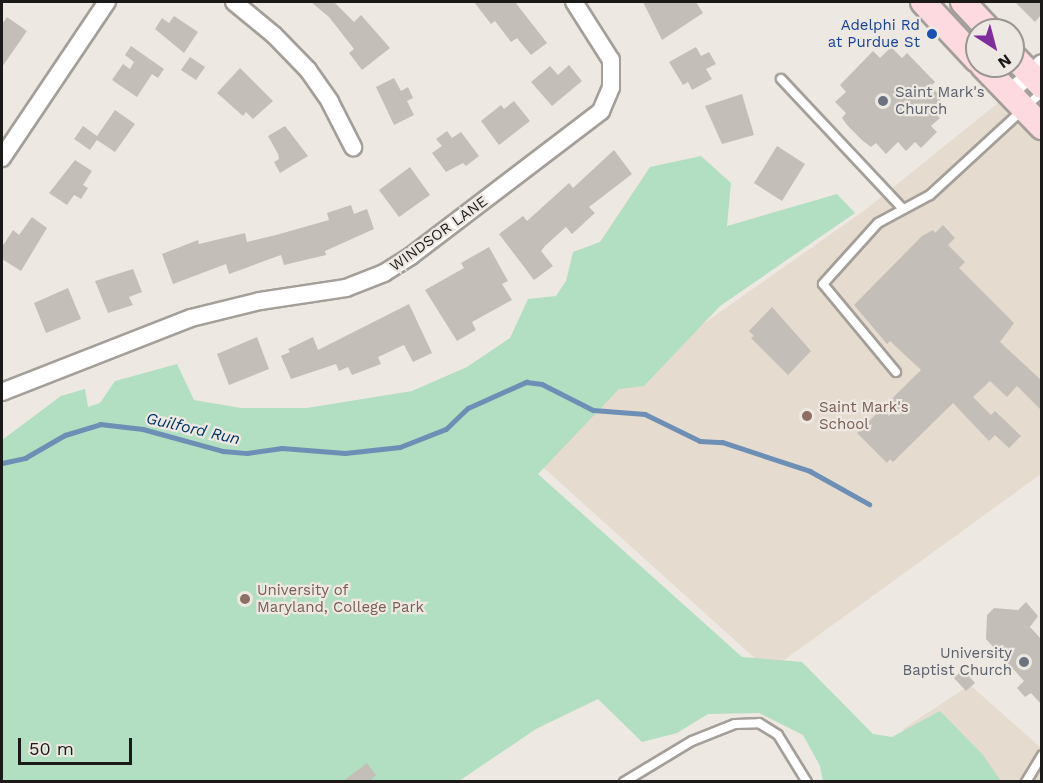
<!DOCTYPE html>
<html>
<head>
<meta charset="utf-8">
<style>
  body { margin:0 }
  #map { position:relative; width:1043px; height:783px; overflow:hidden; background:#eee8e2; font-family:"Work Sans",sans-serif }
  div>[style] { position:absolute }
  [style*='--x'] { left:calc(var(--x)*1px); top:calc(var(--y)*1px); width:calc(var(--w)*1px); rotate:calc(var(--a)*1deg) }
  .built>* { inset:0; background:#e6dbcf }
  .green>* { inset:0; background:#b2dec1 }
  .stream>* { height:4.5px; margin:-2.25px; padding:0 2.25px; transform-origin:2.25px; border-radius:2.25px; background:#6d8fb6 }
  .building>* { inset:0; background:#c4beb9 }
  .roads { filter:drop-shadow(2px 0 #a49f99) drop-shadow(-2px 0 #a49f99) drop-shadow(0 2px #a49f99) drop-shadow(0 -2px #a49f99) }
  .lane>* { height:8px; margin:-4px; padding:0 4px; transform-origin:4px; border-radius:4px; background:#fff }
  .street>* { height:16px; margin:-8px; padding:0 8px; transform-origin:8px; border-radius:8px; background:#fff }
  .secondary>* { height:24px; margin:-12px; padding:0 12px; transform-origin:12px; border-radius:12px; background:#fcdae0 }
  .dots>* { width:16px; height:16px; translate:-50% -50%; box-sizing:border-box; border:3px solid #eee8e2; border-radius:50% }
  span { translate:-50% -50%; white-space:nowrap; text-align:center; line-height:1.15; -webkit-text-stroke:4.5px #eee8e2; paint-order:stroke }
  .transit-label { font-size:15px; color:#164399 }
  .right { translate:-100% -50%; text-align:right }
  .worship-label { font-size:15px; color:#5b616d }
  .left { translate:0 -50%; text-align:left }
  .street-label { font-size:15px; color:#1c1a18 }
  .education-label { font-size:15px; color:#785e54 }
  .water-label { font-size:16px; color:#003565; font-style:italic }
  .frame { position:absolute; inset:0; border:3px solid #1c1a18; pointer-events:none }
  .north { position:absolute; left:965px; top:18px; width:60px; height:60px; box-sizing:border-box; background:#eee8e2; border:2px solid #9a9691; border-radius:50%; rotate:144deg; font-size:16px; font-weight:700; line-height:24px; text-align:center; color:#1c1a18 }
  .north::after { content:''; display:block; margin:auto; width:21px; height:27px; background:#7f2d9d; clip-path:polygon(50% 0,100% 100%,50% 72%,0 100%) }
  .scale { position:absolute; left:18px; top:738px; width:114px; height:27px; box-sizing:border-box; border:3px solid #1c1a18; border-top:0; padding-left:8px; font-size:18px; line-height:21px; white-space:nowrap; color:#1c1a18; -webkit-text-stroke:4px #eee8e2; paint-order:stroke }
</style>
</head>
<body>
<div id="map">
  <div class="built">
    <div style="clip-path:polygon(1009px 94px,1041px 127px,1041px 474px,769px 671px,524px 450px,865px 210px)"></div>
    <div style="clip-path:polygon(970px 685px,1041px 748px,1041px 781px,924px 781px,903px 729px)"></div>
  </div>
  <div class="green">
    <div style="clip-path:polygon(701px 156px,731px 183px,727px 226px,837px 194px,855px 213px,720px 306px,644px 386px,619px 389px,538px 474px,742px 657px,802px 662px,873px 734px,892px 737px,940px 711px,983px 755px,1001px 781px,823px 781px,820px 766px,803px 735px,759px 713px,708px 714px,677px 733px,642px 742px,598px 699px,536px 729px,459px 781px,2px 782px,2px 440px,61px 396px,85px 389px,88px 407px,100px 403px,115px 381px,177px 364px,194px 400px,241px 408px,307px 408px,412px 391px,467px 367px,510px 338px,528px 299px,556px 296px,566px 281px,573px 252px,600px 242px,650px 167px)"></div>
  </div>
  <div class="stream">
    <div style="--x:2;--y:463;--w:24;--a:-12"></div>
    <div style="--x:25;--y:458;--w:46;--a:-29.9"></div>
    <div style="--x:65;--y:435;--w:37;--a:-17"></div>
    <div style="--x:100;--y:424;--w:43;--a:6.6"></div>
    <div style="--x:143;--y:429;--w:83;--a:15.4"></div>
    <div style="--x:223;--y:451;--w:24;--a:5"></div>
    <div style="--x:247;--y:453;--w:35;--a:-8"></div>
    <div style="--x:282;--y:448;--w:63;--a:4.5"></div>
    <div style="--x:345;--y:453;--w:55;--a:-6.2"></div>
    <div style="--x:400;--y:447;--w:49;--a:-21.4"></div>
    <div style="--x:446;--y:429;--w:30;--a:-44"></div>
    <div style="--x:468;--y:408;--w:64;--a:-24.1"></div>
    <div style="--x:526;--y:382;--w:16;--a:7"></div>
    <div style="--x:542;--y:384;--w:57;--a:27"></div>
    <div style="--x:593;--y:410;--w:52;--a:4.4"></div>
    <div style="--x:645;--y:414;--w:61;--a:26.1"></div>
    <div style="--x:700;--y:441;--w:22;--a:3"></div>
    <div style="--x:722;--y:442;--w:93;--a:18.2"></div>
    <div style="--x:810;--y:471;--w:68;--a:29.2"></div>
  </div>
  <div class="building">
    <div style="clip-path:polygon(311px 2px,334px 2px,354px 22px,361px 15px,390px 48px,362px 70px,349px 53px,354px 49px,329px 17px)"></div>
    <div style="clip-path:polygon(474px 2px,515px 2px,547px 43px,531px 55px,517px 38px,511px 42px,495px 21px,491px 24px)"></div>
    <div style="clip-path:polygon(643px 2px,696px 2px,703px 13px,662px 40px)"></div>
    <div style="clip-path:polygon(1015px 2px,1041px 2px,1041px 15px,1035px 22px)"></div>
    <div style="clip-path:polygon(174px 16px,198px 32px,184px 53px,155px 29px,162px 18px,169px 23px)"></div>
    <div style="clip-path:polygon(7px 17px,27px 31px,2px 67px,2px 24px)"></div>
    <div style="clip-path:polygon(131px 46px,164px 69px,158px 78px,152px 74px,137px 97px,112px 80px,123px 64px,130px 69px,134px 62px,125px 55px)"></div>
    <div style="clip-path:polygon(696px 47px,701px 56px,709px 52px,716px 64px,706px 69px,712px 79px,692px 90px,688px 82px,683px 85px,669px 62px)"></div>
    <div style="clip-path:polygon(891px 47px,902px 58px,907px 53px,935px 82px,931px 86px,942px 98px,931px 109px,940px 118px,931px 126px,937px 132px,921px 148px,915px 142px,906px 151px,898px 142px,886px 154px,876px 143px,871px 147px,863px 141px,848px 126px,842px 118px,846px 113px,835px 102px,846px 92px,840px 85px,873px 51px,880px 58px)"></div>
    <div style="clip-path:polygon(190px 57px,205px 67px,196px 80px,181px 70px)"></div>
    <div style="clip-path:polygon(569px 65px,582px 81px,552px 106px,531px 82px,550px 66px,558px 75px)"></div>
    <div style="clip-path:polygon(240px 68px,273px 101px,253px 119px,246px 112px,243px 116px,217px 93px)"></div>
    <div style="clip-path:polygon(394px 78px,401px 91px,408px 87px,413px 98px,407px 101px,414px 115px,394px 125px,376px 87px)"></div>
    <div style="clip-path:polygon(742px 94px,754px 135px,722px 144px,705px 106px)"></div>
    <div style="clip-path:polygon(514px 101px,530px 121px,499px 145px,481px 121px,501px 105px,504px 109px)"></div>
    <div style="clip-path:polygon(115px 110px,135px 124px,115px 152px,97px 140px,90px 150px,74px 139px,83px 126px,97px 136px)"></div>
    <div style="clip-path:polygon(285px 126px,308px 156px,280px 173px,274px 162px,279px 159px,278px 154px,268px 136px)"></div>
    <div style="clip-path:polygon(447px 131px,452px 138px,461px 132px,479px 156px,466px 166px,463px 163px,446px 172px,432px 153px,442px 146px,436px 139px)"></div>
    <div style="clip-path:polygon(777px 146px,805px 164px,782px 201px,754px 183px)"></div>
    <div style="clip-path:polygon(614px 150px,632px 174px,589px 207px,595px 213px,572px 234px,566px 227px,545px 246px,541px 251px,553px 266px,534px 280px,499px 234px,523px 216px,527px 221px,569px 183px,573px 188px)"></div>
    <div style="clip-path:polygon(75px 160px,92px 171px,83px 185px,88px 188px,81px 199px,74px 195px,67px 205px,49px 193px)"></div>
    <div style="clip-path:polygon(410px 167px,430px 195px,399px 217px,379px 190px)"></div>
    <div style="clip-path:polygon(351px 205px,354px 214px,367px 209px,374px 229px,325px 251px,326px 255px,284px 265px,281px 255px,229px 274px,226px 264px,173px 284px,162px 254px,198px 240px,199px 244px,245px 233px,247px 242px,276px 235px,329px 220px,327px 213px)"></div>
    <div style="clip-path:polygon(32px 217px,47px 228px,21px 271px,2px 259px,2px 247px,13px 230px,19px 235px)"></div>
    <div style="clip-path:polygon(943px 225px,955px 238px,948px 245px,965px 262px,959px 268px,1014px 323px,1000px 342px,1041px 380px,1041px 410px,1017px 386px,1007px 397px,990px 381px,973px 397px,991px 415px,995px 411px,1021px 436px,1009px 448px,995px 435px,989px 441px,953px 403px,893px 462px,890px 459px,887px 463px,857px 433px,921px 370px,890px 341px,887px 344px,854px 305px,922px 236px,933px 230px,935px 233px)"></div>
    <div style="clip-path:polygon(489px 247px,508px 281px,502px 284px,512px 300px,472px 322px,476px 330px,457px 341px,425px 290px,464px 268px,461px 263px)"></div>
    <div style="clip-path:polygon(133px 269px,142px 292px,129px 297px,133px 305px,108px 313px,95px 281px)"></div>
    <div style="clip-path:polygon(68px 288px,81px 319px,46px 333px,34px 303px)"></div>
    <div style="clip-path:polygon(409px 304px,432px 353px,413px 362px,404px 345px,378px 357px,381px 364px,352px 375px,348px 367px,339px 371px,336px 364px,291px 379px,281px 356px,290px 352px,288px 349px,313px 337px,318px 350px)"></div>
    <div style="clip-path:polygon(772px 307px,811px 351px,788px 375px,751px 338px,754px 336px,749px 331px)"></div>
    <div style="clip-path:polygon(257px 337px,269px 369px,229px 385px,217px 354px)"></div>
    <div style="clip-path:polygon(1026px 602px,1038px 616px,1030px 627px,1041px 639px,1041px 704px,1031px 693px,1025px 697px,1017px 688px,1024px 681px,986px 639px,987px 615px,994px 608px,1018px 610px)"></div>
    <div style="clip-path:polygon(963px 669px,975px 683px,966px 691px,954px 678px)"></div>
    <div style="clip-path:polygon(367px 763px,376px 775px,369px 782px,342px 782px)"></div>
  </div>
  <div class="roads">
    <div class="lane">
      <div style="--x:781;--y:79;--w:178;--a:46.8"></div>
      <div style="--x:896;--y:372;--w:114;--a:-129.7"></div>
      <div style="--x:823;--y:284;--w:82;--a:-48"></div>
      <div style="--x:878;--y:223;--w:59;--a:-28.3"></div>
      <div style="--x:930;--y:195;--w:152;--a:-42.6"></div>
      <div style="--x:624;--y:782;--w:79;--a:-31.1"></div>
      <div style="--x:692;--y:741;--w:46;--a:-21.6"></div>
      <div style="--x:735;--y:724;--w:24;--a:-2"></div>
      <div style="--x:759;--y:723;--w:22;--a:32"></div>
      <div style="--x:778;--y:735;--w:55;--a:58.3"></div>
      <div style="--x:1026;--y:782;--w:31;--a:-59"></div>
    </div>
    <div class="street">
      <div style="--x:234;--y:2;--w:52;--a:39.5"></div>
      <div style="--x:274;--y:35;--w:49;--a:45.8"></div>
      <div style="--x:308;--y:70;--w:39;--a:55"></div>
      <div style="--x:330;--y:102;--w:51;--a:62.9"></div>
      <div style="--x:1009;--y:94;--w:45;--a:-43.2"></div>
      <div style="--x:2;--y:158;--w:188;--a:-56.1"></div>
      <div style="--x:2;--y:392;--w:203;--a:-21.4"></div>
      <div style="--x:191;--y:318;--w:71;--a:-13.8"></div>
      <div style="--x:260;--y:301;--w:87;--a:-8.6"></div>
      <div style="--x:346;--y:288;--w:41;--a:-21.5"></div>
      <div style="--x:384;--y:273;--w:32;--a:-32"></div>
      <div style="--x:411;--y:256;--w:239;--a:-37.3"></div>
      <div style="--x:601;--y:111;--w:26;--a:-67"></div>
      <div style="--x:611;--y:87;--w:27;--a:-90"></div>
      <div style="--x:611;--y:60;--w:69;--a:-122.5"></div>
    </div>
    <div class="secondary">
      <div style="--x:923;--y:2;--w:79;--a:47"></div>
      <div style="--x:963;--y:2;--w:38;--a:47"></div>
      <div style="--x:1013;--y:56;--w:42;--a:46"></div>
      <div style="--x:983;--y:66;--w:85;--a:46"></div>
    </div>
  </div>
  <div class="dots">
    <div style="left:932px;top:34px;background:#1a4fb4"></div>
    <div style="left:883px;top:101px;background:#6b7280"></div>
    <div style="left:807px;top:416px;background:#8d6e63"></div>
    <div style="left:245px;top:599px;background:#8d6e63"></div>
    <div style="left:1024px;top:662px;background:#6b7280"></div>
  </div>
  <div class="transit-label">
    <span class="right" style="left:920px;top:34px">Adelphi Rd<br>at Purdue St</span>
  </div>
  <div class="worship-label">
    <span class="left" style="left:895px;top:101px">Saint Mark's<br>Church</span>
    <span class="right" style="left:1012px;top:662px">University<br>Baptist Church</span>
  </div>
  <div class="street-label">
    <span style="left:439px;top:234px;rotate:-36deg">WINDSOR LANE</span>
  </div>
  <div class="education-label">
    <span class="left" style="left:819px;top:416px">Saint Mark's<br>School</span>
    <span class="left" style="left:257px;top:599px">University of<br>Maryland, College Park</span>
  </div>
  <div class="water-label">
    <span style="left:193px;top:429px;rotate:13deg">Guilford Run</span>
  </div>
  <div class="frame"></div>
  <div class="north">N</div>
  <div class="scale">50 m</div>
</div>
</body>
</html>
